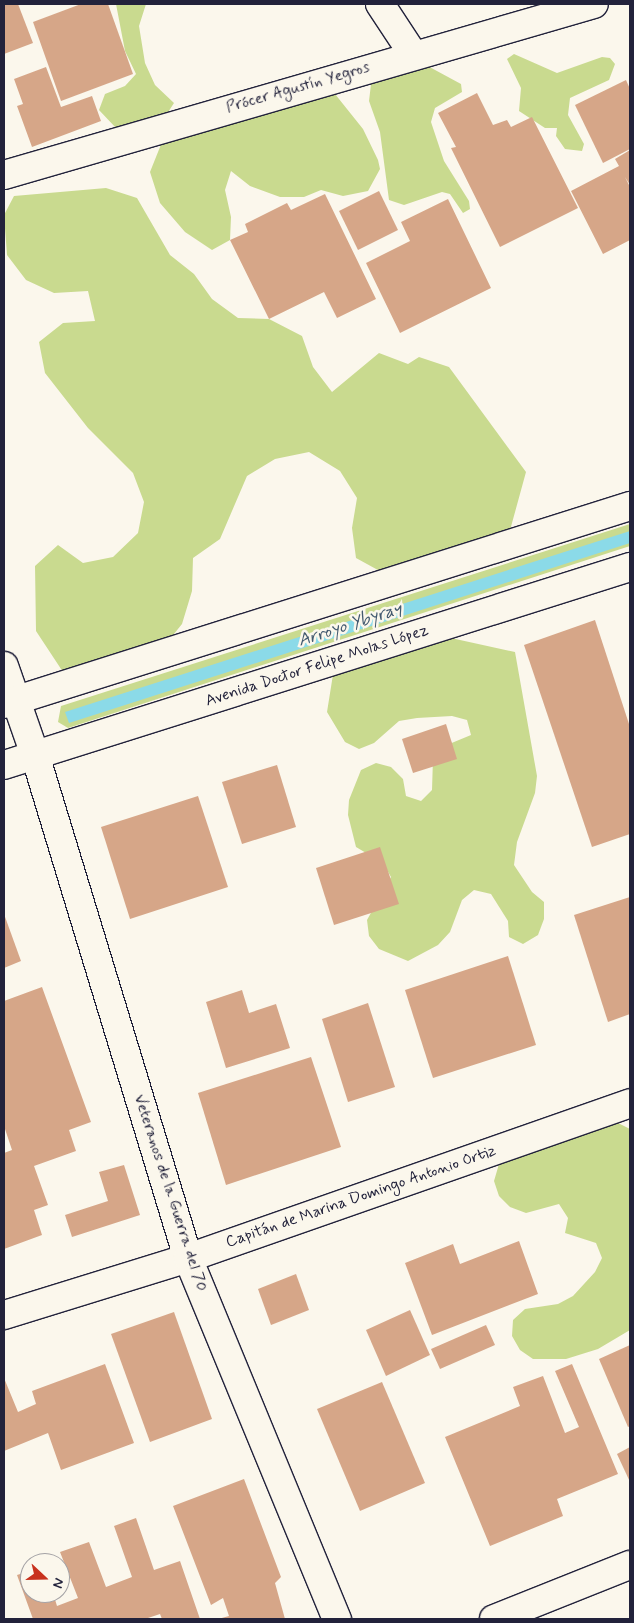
<!DOCTYPE html>
<html>
<head>
<meta charset="utf-8">
<style>
  body { margin:0 }
  #map { position:relative; width:634px; height:1623px; overflow:hidden; background:#fbf7ec; font-family:Mynerve,sans-serif }
  div>[style] { position:absolute }
  [style*='--x'] { left:calc(var(--x)*1px); top:calc(var(--y)*1px); width:calc(var(--w)*1px); rotate:calc(var(--a)*1deg) }
  .green>* { inset:0; background:#c9da8f }
  .water>* { inset:0; background:#8bdae8 }
  .building>* { inset:0; background:#d6a688 }
  .roads { filter:drop-shadow(1px 0 #22223b) drop-shadow(-1px 0 #22223b) drop-shadow(0 1px #22223b) drop-shadow(0 -1px #22223b) }
  .minor>* { height:28px; margin:-14px; padding:0 14px; transform-origin:14px; border-radius:14px; background:#fbf7ec }
  .major>* { height:28px; margin:-14px; padding:0 14px; transform-origin:14px; border-radius:14px; background:#fbf7ec }
  span { translate:-50% -50%; white-space:nowrap; text-align:center; line-height:1.15; -webkit-text-stroke:5px #fbf7ec; paint-order:stroke }
  .street-label { font-size:16px; color:#22223b }
  .water-label { font-size:18px; color:#42596f; font-style:italic }
  .frame { position:absolute; inset:0; border:5px solid #22223b; pointer-events:none }
  .north { position:absolute; left:20px; top:1553px; width:50px; height:50px; box-sizing:border-box; background:#fbf7ec; border:1px solid #a4a2a5; border-radius:50%; rotate:111deg; font-size:14px; font-weight:700; line-height:20px; text-align:center; color:#22223b }
  .north::after { content:''; display:block; margin:auto; width:18px; height:22px; background:#c8321e; clip-path:polygon(50% 0,100% 100%,50% 72%,0 100%) }
</style>
</head>
<body>
<div id="map">
  <div class="green">
    <div style="clip-path:polygon(116px 4px,146px 4px,139px 26px,145px 63px,155px 85px,174px 103px,163px 120px,123px 130px,116px 128px,99px 110px,105px 94px,125px 86px,136px 74px,125px 51px)"></div>
    <div style="clip-path:polygon(514px 54px,557px 73px,602px 57px,610px 58px,615px 64px,609px 80px,570px 98px,568px 115px,584px 144px,582px 151px,565px 149px,556px 136px,557px 128px,545px 128px,519px 111px,521px 88px,507px 59px)"></div>
    <div style="clip-path:polygon(411px 57px,461px 84px,462px 92px,435px 108px,431px 122px,444px 161px,469px 201px,470px 209px,463px 213px,450px 194px,442px 192px,404px 205px,389px 200px,380px 132px,369px 101px,372px 76px)"></div>
    <div style="clip-path:polygon(331px 89px,363px 129px,378px 160px,380px 169px,368px 191px,343px 196px,321px 190px,304px 197px,280px 197px,250px 186px,231px 171px,225px 190px,231px 217px,230px 240px,212px 250px,185px 232px,160px 203px,150px 172px,162px 142px)"></div>
    <div style="clip-path:polygon(106px 188px,137px 198px,170px 255px,194px 274px,212px 299px,238px 318px,269px 319px,302px 336px,313px 367px,332px 392px,379px 353px,408px 364px,419px 357px,449px 367px,526px 472px,509px 534px,387px 575px,356px 558px,352px 528px,357px 498px,340px 471px,309px 452px,275px 459px,247px 476px,220px 539px,193px 558px,192px 591px,182px 624px,161px 650px,63px 672px,36px 631px,35px 566px,58px 545px,83px 563px,113px 557px,138px 533px,144px 502px,133px 473px,88px 428px,45px 373px,39px 342px,63px 323px,95px 321px,88px 291px,54px 293px,26px 280px,7px 255px,4px 215px,14px 196px)"></div>
    <div style="clip-path:polygon(630px 524px,630px 546px,68px 728px,58px 722px,61px 706px)"></div>
    <div style="clip-path:polygon(389px 631px,451px 638px,515px 652px,537px 776px,535px 793px,517px 842px,514px 865px,532px 892px,544px 902px,544px 919px,538px 935px,523px 944px,509px 937px,508px 921px,491px 894px,474px 890px,462px 900px,450px 932px,438px 945px,408px 961px,379px 949px,369px 936px,367px 920px,391px 877px,383px 863px,356px 847px,348px 815px,349px 800px,361px 770px,376px 763px,391px 767px,403px 779px,406px 796px,421px 801px,432px 790px,433px 758px,442px 747px,471px 735px,467px 720px,452px 716px,417px 718px,399px 721px,374px 743px,359px 749px,345px 742px,327px 712px,335px 662px)"></div>
    <div style="clip-path:polygon(612px 1120px,630px 1129px,630px 1330px,598px 1349px,566px 1359px,533px 1359px,520px 1350px,512px 1336px,513px 1320px,525px 1309px,558px 1304px,573px 1296px,595px 1272px,602px 1258px,596px 1243px,565px 1233px,568px 1218px,559px 1204px,526px 1213px,510px 1207px,499px 1196px,494px 1181px,499px 1164px,510px 1152px,564px 1141px,593px 1123px)"></div>
  </div>
  <div class="water">
    <div style="clip-path:polygon(630px 531px,630px 543px,69px 723px,65px 712px)"></div>
  </div>
  <div class="building">
    <div style="clip-path:polygon(4px 4px,18px 4px,33px 43px,4px 54px)"></div>
    <div style="clip-path:polygon(81px 4px,108px 4px,133px 74px,61px 101px,33px 22px)"></div>
    <div style="clip-path:polygon(46px 67px,61px 107px,92px 96px,101px 121px,32px 147px,17px 106px,23px 104px,14px 79px)"></div>
    <div style="clip-path:polygon(626px 80px,630px 89px,630px 149px,603px 163px,575px 105px)"></div>
    <div style="clip-path:polygon(477px 93px,493px 125px,507px 120px,511px 127px,532px 117px,578px 208px,500px 247px,451px 148px,456px 147px,438px 113px)"></div>
    <div style="clip-path:polygon(630px 150px,630px 185px,625px 177px,630px 187px,630px 240px,603px 254px,571px 191px,619px 166px,615px 159px)"></div>
    <div style="clip-path:polygon(379px 191px,398px 230px,358px 250px,339px 211px)"></div>
    <div style="clip-path:polygon(325px 194px,376px 299px,337px 318px,324px 292px,269px 319px,230px 240px,248px 232px,245px 224px,287px 203px,291px 210px)"></div>
    <div style="clip-path:polygon(448px 199px,491px 288px,400px 333px,366px 263px,410px 241px,401px 222px)"></div>
    <div style="clip-path:polygon(595px 620px,630px 727px,630px 834px,592px 847px,524px 645px)"></div>
    <div style="clip-path:polygon(446px 724px,457px 759px,413px 773px,402px 739px)"></div>
    <div style="clip-path:polygon(277px 765px,296px 827px,242px 844px,222px 782px)"></div>
    <div style="clip-path:polygon(198px 796px,228px 887px,130px 919px,101px 827px)"></div>
    <div style="clip-path:polygon(380px 847px,399px 904px,334px 925px,316px 868px)"></div>
    <div style="clip-path:polygon(630px 897px,630px 1014px,608px 1022px,574px 915px)"></div>
    <div style="clip-path:polygon(4px 914px,21px 961px,4px 968px)"></div>
    <div style="clip-path:polygon(508px 956px,536px 1045px,433px 1078px,405px 990px)"></div>
    <div style="clip-path:polygon(42px 987px,91px 1122px,69px 1130px,76px 1151px,34px 1166px,48px 1205px,34px 1210px,42px 1235px,4px 1249px,4px 1153px,12px 1150px,4px 1126px,4px 1001px)"></div>
    <div style="clip-path:polygon(242px 990px,249px 1013px,276px 1004px,290px 1048px,226px 1068px,206px 1002px)"></div>
    <div style="clip-path:polygon(368px 1003px,395px 1087px,348px 1102px,322px 1019px)"></div>
    <div style="clip-path:polygon(311px 1057px,341px 1147px,226px 1185px,198px 1093px)"></div>
    <div style="clip-path:polygon(124px 1165px,140px 1215px,72px 1237px,65px 1215px,108px 1201px,99px 1172px)"></div>
    <div style="clip-path:polygon(519px 1241px,538px 1294px,432px 1335px,405px 1263px,453px 1244px,460px 1264px)"></div>
    <div style="clip-path:polygon(296px 1274px,309px 1310px,271px 1325px,258px 1289px)"></div>
    <div style="clip-path:polygon(410px 1310px,430px 1355px,386px 1376px,366px 1330px)"></div>
    <div style="clip-path:polygon(174px 1312px,212px 1419px,150px 1442px,111px 1334px)"></div>
    <div style="clip-path:polygon(486px 1325px,495px 1345px,440px 1369px,431px 1349px)"></div>
    <div style="clip-path:polygon(630px 1345px,630px 1426px,628px 1427px,599px 1359px)"></div>
    <div style="clip-path:polygon(105px 1364px,134px 1443px,61px 1470px,48px 1433px,4px 1451px,4px 1378px,18px 1412px,36px 1404px,32px 1391px)"></div>
    <div style="clip-path:polygon(572px 1364px,618px 1474px,557px 1499px,563px 1516px,490px 1546px,445px 1437px,520px 1406px,513px 1387px,543px 1376px,565px 1433px,579px 1427px,555px 1371px)"></div>
    <div style="clip-path:polygon(382px 1382px,425px 1483px,360px 1511px,317px 1409px)"></div>
    <div style="clip-path:polygon(630px 1447px,630px 1482px,617px 1454px)"></div>
    <div style="clip-path:polygon(244px 1479px,281px 1577px,275px 1583px,285px 1619px,218px 1619px,229px 1616px,223px 1598px,211px 1605px,173px 1506px)"></div>
    <div style="clip-path:polygon(136px 1518px,154px 1570px,180px 1561px,200px 1619px,162px 1619px,160px 1614px,145px 1619px,33px 1619px,17px 1575px,30px 1571px,30px 1593px,53px 1593px,57px 1606px,78px 1598px,60px 1552px,89px 1542px,106px 1587px,132px 1577px,114px 1526px)"></div>
  </div>
  <div class="roads">
    <div class="minor">
      <div style="--x:380;--y:4;--w:60;--a:56.6"></div>
      <div style="--x:4;--y:175;--w:614;--a:-16.16"></div>
      <div style="--x:4;--y:666;--w:94;--a:70.8"></div>
      <div style="--x:35;--y:755;--w:526;--a:73.08"></div>
      <div style="--x:188;--y:1258;--w:391;--a:67.6"></div>
      <div style="--x:4;--y:1315;--w:193;--a:-17.2"></div>
      <div style="--x:188;--y:1258;--w:468;--a:-19.3"></div>
      <div style="--x:494;--y:1619;--w:146;--a:-21.7"></div>
    </div>
    <div class="major">
      <div style="--x:4;--y:704;--w:657;--a:-17.55"></div>
      <div style="--x:4;--y:765;--w:657;--a:-17.55"></div>
    </div>
  </div>
  <div class="street-label">
    <span style="left:298px;top:88px;rotate:-16deg">Prócer Agustín Yegros</span>
    <span style="left:317px;top:666px;rotate:-18deg">Avenida Doctor Felipe Molas López</span>
    <span style="left:170px;top:1193px;rotate:72deg">Veteranos de la Guerra del 70</span>
    <span style="left:361px;top:1197px;rotate:-19deg">Capitán de Marina Domingo Antonio Ortiz</span>
  </div>
  <div class="water-label">
    <span style="left:350px;top:625px;rotate:-18deg">Arroyo Ybyray</span>
  </div>
  <div class="frame"></div>
  <div class="north">N</div>
</div>
</body>
</html>
